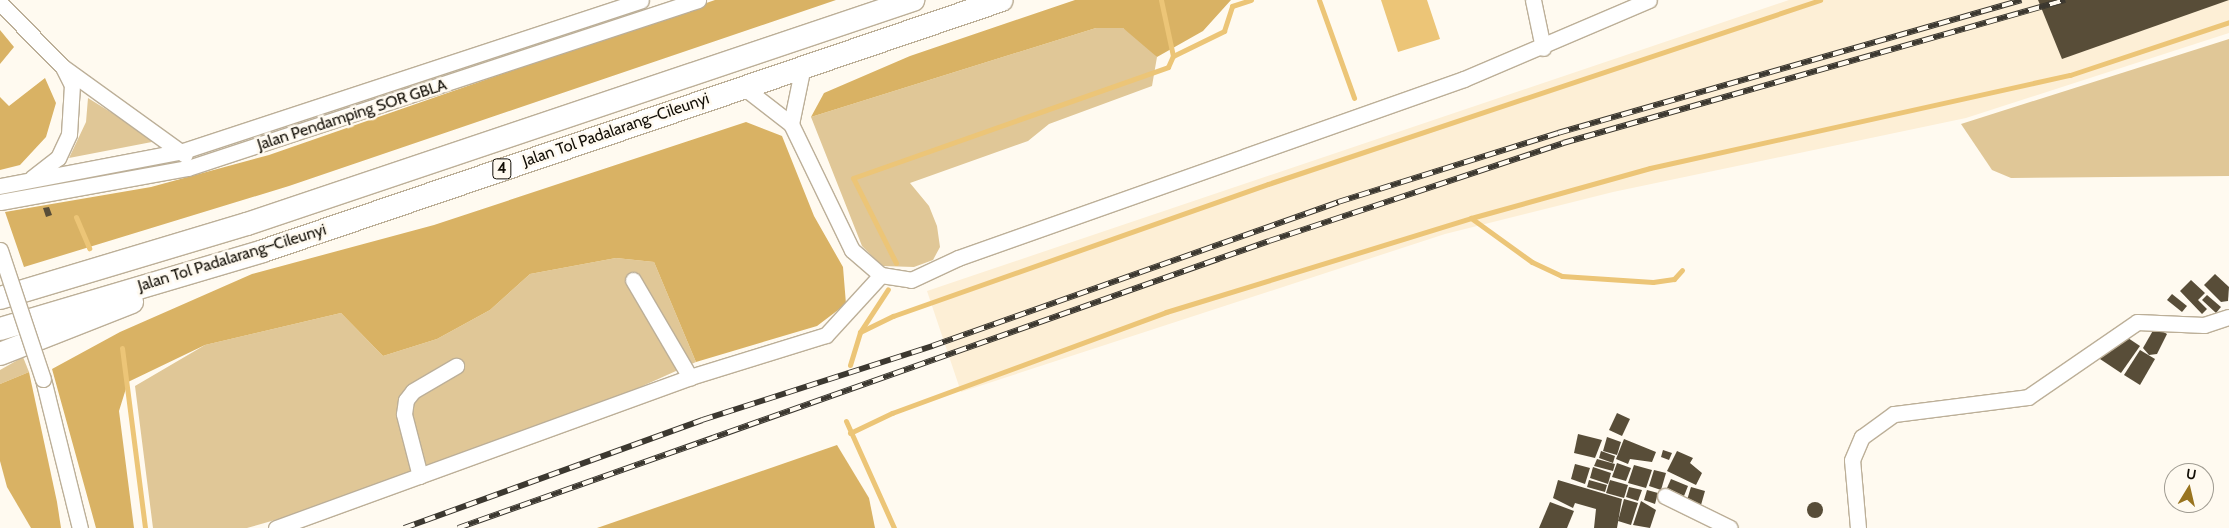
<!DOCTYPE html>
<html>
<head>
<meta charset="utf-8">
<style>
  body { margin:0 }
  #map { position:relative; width:2229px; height:528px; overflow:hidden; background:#fffaf0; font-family:Cabin,sans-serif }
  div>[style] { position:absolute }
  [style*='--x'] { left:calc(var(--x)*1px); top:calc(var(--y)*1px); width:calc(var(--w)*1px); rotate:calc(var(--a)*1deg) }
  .built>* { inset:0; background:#fdefd6 }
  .green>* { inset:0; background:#e0c797 }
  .forest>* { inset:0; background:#d9b264 }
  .water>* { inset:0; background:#ecc577 }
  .stream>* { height:5px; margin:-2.5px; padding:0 2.5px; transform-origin:2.5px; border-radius:2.5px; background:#ecc577 }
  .building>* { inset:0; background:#584d38 }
  .round { border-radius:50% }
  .roads { filter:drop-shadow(1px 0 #bcaf98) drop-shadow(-1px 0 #bcaf98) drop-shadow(0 1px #bcaf98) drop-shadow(0 -1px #bcaf98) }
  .minor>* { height:15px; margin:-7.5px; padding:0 7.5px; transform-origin:7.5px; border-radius:7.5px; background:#fff }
  .highway>* { height:22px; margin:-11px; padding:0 11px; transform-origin:11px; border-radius:11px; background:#fff }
  .rail>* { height:5.5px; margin-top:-2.75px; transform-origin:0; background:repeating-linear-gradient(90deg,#fffaf0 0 11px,#3c3830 0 22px); box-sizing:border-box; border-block:1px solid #3c3830 }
  .bridges { filter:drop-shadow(1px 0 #bcaf98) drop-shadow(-1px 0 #bcaf98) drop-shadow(0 1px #bcaf98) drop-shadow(0 -1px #bcaf98) }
  .minor-bridge>* { height:15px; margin:-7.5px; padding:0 7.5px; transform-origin:7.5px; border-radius:7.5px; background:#fff }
  span { translate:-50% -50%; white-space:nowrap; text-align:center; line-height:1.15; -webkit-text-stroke:5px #fffaf0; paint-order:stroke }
  .shield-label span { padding:1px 4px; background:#fffaf0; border:1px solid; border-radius:4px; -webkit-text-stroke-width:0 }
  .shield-label { font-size:15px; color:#120e06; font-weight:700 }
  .street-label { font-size:16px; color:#120e06 }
  .north { position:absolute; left:2164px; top:463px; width:50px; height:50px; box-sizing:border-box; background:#fffaf0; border:1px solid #a09c92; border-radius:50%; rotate:9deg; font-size:14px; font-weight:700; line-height:20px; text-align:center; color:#120e06 }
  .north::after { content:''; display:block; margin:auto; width:18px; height:22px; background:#99741f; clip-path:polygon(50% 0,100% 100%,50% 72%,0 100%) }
</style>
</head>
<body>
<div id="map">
  <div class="built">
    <div style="clip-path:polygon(1789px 0,2229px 0,2229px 33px,1966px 118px,1613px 192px,1445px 234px,961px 392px,927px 291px)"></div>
  </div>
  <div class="green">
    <div style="clip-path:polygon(1096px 28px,1123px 28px,1145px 42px,1157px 57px,1152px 86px,1049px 124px,1028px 141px,910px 183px,929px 206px,937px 226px,940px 247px,933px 260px,914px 267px,882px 266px,862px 246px,811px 117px)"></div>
    <div style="clip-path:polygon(2229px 39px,2229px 176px,2011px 178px,1992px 170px,1961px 124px)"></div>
    <div style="clip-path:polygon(88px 98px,157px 141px,69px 158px,86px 122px)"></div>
    <div style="clip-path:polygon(616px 258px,654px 262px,696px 362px,616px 398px,303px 512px,247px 528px,153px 528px,135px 386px,205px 345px,341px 313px,383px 356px,437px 339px,490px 310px,530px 274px)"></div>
    <div style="clip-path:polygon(23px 357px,29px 372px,0 384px,0 370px)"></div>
  </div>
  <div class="forest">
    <div style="clip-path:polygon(715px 0,836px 0,289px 186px,24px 267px,5px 212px,151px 187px,269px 155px)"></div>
    <div style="clip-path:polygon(1075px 0,1231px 0,1203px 31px,1157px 57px,1123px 28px,1096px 28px,811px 117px,824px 93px,910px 56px)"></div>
    <div style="clip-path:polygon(0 30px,14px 47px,0 64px)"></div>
    <div style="clip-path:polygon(45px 78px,56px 103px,46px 137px,20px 165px,0 170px,0 97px,9px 106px)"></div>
    <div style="clip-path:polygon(746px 122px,782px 136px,814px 216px,843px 267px,846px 304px,817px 326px,696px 362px,654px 262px,616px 258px,530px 274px,490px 310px,437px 339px,383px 356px,341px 313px,205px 345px,128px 382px,119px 411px,134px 528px,96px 528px,52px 369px,120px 332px,252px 274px,434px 225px)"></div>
    <div style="clip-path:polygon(29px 372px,57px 502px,61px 528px,31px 528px,7px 487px,0 461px,0 384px)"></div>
    <div style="clip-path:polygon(837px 445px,869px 498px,875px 528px,597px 528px)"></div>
  </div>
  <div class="water">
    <div style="clip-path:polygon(1381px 0,1427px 0,1440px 39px,1398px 52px)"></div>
  </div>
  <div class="stream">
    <div style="--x:1161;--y:0;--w:57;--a:77.9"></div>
    <div style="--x:1319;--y:0;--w:104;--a:70.3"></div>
    <div style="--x:76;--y:217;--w:34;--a:67"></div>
    <div style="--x:1471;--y:218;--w:75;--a:35.8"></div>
    <div style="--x:1532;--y:262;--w:33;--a:25"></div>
    <div style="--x:1562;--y:276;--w:91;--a:3.8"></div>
    <div style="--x:1653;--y:282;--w:21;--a:-8"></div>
    <div style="--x:1674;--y:279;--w:12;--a:-48"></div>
    <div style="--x:896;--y:263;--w:95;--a:-116.8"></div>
    <div style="--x:853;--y:178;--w:334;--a:-19.4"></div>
    <div style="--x:1168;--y:67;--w:12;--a:-66"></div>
    <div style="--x:1173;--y:56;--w:57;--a:-26.1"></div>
    <div style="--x:1224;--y:31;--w:26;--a:-72"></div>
    <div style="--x:1232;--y:6;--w:20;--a:-18"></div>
    <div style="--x:860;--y:332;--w:37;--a:-26"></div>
    <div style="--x:893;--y:316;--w:398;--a:-19.4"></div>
    <div style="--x:1268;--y:184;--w:582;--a:-18.43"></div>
    <div style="--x:122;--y:348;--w:181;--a:82.7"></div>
    <div style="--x:850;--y:365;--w:34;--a:-73"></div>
    <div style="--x:860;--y:332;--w:51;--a:-56.9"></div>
    <div style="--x:846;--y:421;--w:117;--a:65.8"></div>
    <div style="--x:850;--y:433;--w:47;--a:-25.5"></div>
    <div style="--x:892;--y:413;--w:292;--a:-20.2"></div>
    <div style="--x:1166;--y:312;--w:319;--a:-17.1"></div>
    <div style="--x:1471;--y:218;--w:186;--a:-15.6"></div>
    <div style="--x:1650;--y:168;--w:430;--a:-12.5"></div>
    <div style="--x:2070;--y:75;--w:168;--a:-18.4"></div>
  </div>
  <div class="building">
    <div style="clip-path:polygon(2038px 0,2229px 0,2062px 59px)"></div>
    <div style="clip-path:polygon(49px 207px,52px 215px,46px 217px,43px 208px)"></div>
    <div style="clip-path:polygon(2215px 274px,2229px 287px,2228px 301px,2221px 302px,2204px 285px)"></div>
    <div style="clip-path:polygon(2191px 280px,2205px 293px,2198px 300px,2207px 309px,2202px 314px,2180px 291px)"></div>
    <div style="clip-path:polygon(2172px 294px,2187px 306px,2182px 312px,2167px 300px)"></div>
    <div style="clip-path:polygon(2207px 295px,2221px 307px,2216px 313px,2202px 300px)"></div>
    <div style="clip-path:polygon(2155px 327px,2167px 334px,2157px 354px,2149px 355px,2143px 348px)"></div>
    <div style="clip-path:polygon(2122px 334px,2140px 346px,2121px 373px,2097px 357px)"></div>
    <div style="clip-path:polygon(2140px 350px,2155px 359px,2140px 385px,2124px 375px)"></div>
    <div style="clip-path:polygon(1617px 413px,1630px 419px,1622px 436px,1609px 430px)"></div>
    <div style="clip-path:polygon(1578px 434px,1602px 440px,1595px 458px,1574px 453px)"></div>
    <div style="clip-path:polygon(1607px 437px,1621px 442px,1617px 455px,1603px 451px)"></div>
    <div style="clip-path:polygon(1624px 439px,1656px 452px,1652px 462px,1630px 459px,1628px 464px,1616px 459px)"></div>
    <div style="clip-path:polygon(1663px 450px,1672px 453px,1669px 460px,1661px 457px)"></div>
    <div style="clip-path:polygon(1601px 451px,1615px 456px,1613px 463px,1599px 458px)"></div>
    <div style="clip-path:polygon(1677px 451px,1693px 458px,1690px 463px,1702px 473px,1696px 485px,1667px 471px)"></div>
    <div style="clip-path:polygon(1597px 459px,1615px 464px,1613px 471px,1594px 466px)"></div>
    <div style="clip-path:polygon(1617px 463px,1631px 468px,1626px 481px,1612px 477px)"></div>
    <div style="clip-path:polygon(1575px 464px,1590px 468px,1585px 484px,1571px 479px)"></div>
    <div style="clip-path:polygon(1634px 465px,1652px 470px,1646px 488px,1628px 483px)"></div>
    <div style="clip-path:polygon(1593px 467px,1611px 473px,1608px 484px,1590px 478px)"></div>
    <div style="clip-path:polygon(1654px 470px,1666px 473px,1661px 490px,1649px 486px)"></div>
    <div style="clip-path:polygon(1671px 479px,1688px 486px,1684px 496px,1667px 488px)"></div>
    <div style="clip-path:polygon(1558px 480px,1622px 499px,1617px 528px,1594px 528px,1596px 509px,1575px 503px,1573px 508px,1553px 498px)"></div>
    <div style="clip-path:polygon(1589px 480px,1607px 485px,1605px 492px,1587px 487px)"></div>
    <div style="clip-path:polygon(1610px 480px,1628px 485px,1624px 498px,1606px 493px)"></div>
    <div style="clip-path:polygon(1629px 487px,1642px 490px,1638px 501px,1626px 497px)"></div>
    <div style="clip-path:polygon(1691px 487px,1705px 491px,1701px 505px,1687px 500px)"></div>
    <div style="clip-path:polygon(1647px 490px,1658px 493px,1655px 504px,1644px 500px)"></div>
    <div style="clip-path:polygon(1624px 499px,1638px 503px,1631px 525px,1618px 521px)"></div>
    <div style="clip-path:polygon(1641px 501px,1656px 510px,1650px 528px,1633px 525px)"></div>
    <div class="round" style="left:1807px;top:502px;width:16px;height:16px"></div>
    <div style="clip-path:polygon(1550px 502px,1574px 511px,1567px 528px,1539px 528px)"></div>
  </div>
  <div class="roads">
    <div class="minor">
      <div style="--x:1533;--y:0;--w:49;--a:78.2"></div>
      <div style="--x:0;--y:3;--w:90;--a:45.5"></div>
      <div style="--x:63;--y:67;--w:150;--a:35.8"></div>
      <div style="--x:742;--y:86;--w:62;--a:37.8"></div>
      <div style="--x:791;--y:124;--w:140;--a:64.2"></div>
      <div style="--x:852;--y:250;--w:38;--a:41"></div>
      <div style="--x:881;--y:275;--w:30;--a:9"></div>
      <div style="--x:911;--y:280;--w:52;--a:-25.1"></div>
      <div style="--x:958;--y:258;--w:537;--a:-19.48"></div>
      <div style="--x:1464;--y:79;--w:201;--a:-23.1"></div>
      <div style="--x:791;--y:124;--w:59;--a:-78.3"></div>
      <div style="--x:32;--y:178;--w:33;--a:-38"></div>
      <div style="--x:58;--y:158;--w:26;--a:-65"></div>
      <div style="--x:69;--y:134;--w:49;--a:-86.5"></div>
      <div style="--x:72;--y:85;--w:18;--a:-117"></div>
      <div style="--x:0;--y:186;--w:186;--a:-10.8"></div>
      <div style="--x:183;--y:151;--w:482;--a:-18.2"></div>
      <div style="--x:0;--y:202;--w:191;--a:-10.3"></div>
      <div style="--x:188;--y:168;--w:537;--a:-18.23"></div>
      <div style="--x:633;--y:280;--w:113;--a:59.6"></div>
      <div style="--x:43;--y:379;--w:154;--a:76.1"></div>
      <div style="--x:420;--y:476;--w:64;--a:-104.5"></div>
      <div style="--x:404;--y:414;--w:14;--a:-82"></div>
      <div style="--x:406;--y:400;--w:11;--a:-52"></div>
      <div style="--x:413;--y:391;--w:50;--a:-30.2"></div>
      <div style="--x:1665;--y:496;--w:72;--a:26.2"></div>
      <div style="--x:276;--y:528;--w:441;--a:-20"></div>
      <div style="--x:690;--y:377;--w:142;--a:-17.2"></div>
      <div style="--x:826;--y:335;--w:81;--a:-47.5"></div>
      <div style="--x:1858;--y:528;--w:68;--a:-95"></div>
      <div style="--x:1852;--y:460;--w:25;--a:-67"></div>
      <div style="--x:1862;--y:437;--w:39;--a:-36"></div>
      <div style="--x:1894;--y:414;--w:135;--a:-7.2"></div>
      <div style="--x:2028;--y:397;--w:132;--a:-34.5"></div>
      <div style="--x:2137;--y:322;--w:67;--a:2.6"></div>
      <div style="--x:2204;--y:325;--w:26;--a:-18"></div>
    </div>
    <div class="highway">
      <div style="--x:0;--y:298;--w:258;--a:-16.7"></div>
      <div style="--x:247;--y:224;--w:703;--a:-18.59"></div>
      <div style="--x:0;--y:329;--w:274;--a:-16.5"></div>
      <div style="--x:263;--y:251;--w:780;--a:-18.76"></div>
      <div style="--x:0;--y:354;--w:142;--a:-21.5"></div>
    </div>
  </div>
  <div class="rail">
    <div style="--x:404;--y:528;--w:317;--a:-19.9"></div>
    <div style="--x:702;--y:420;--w:242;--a:-17.8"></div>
    <div style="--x:932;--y:346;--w:431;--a:-19.5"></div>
    <div style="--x:1338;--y:202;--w:231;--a:-17.4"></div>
    <div style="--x:1558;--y:133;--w:482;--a:-16"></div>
    <div style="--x:458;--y:528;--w:860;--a:-19.49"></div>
    <div style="--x:1269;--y:241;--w:310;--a:-18.4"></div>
    <div style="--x:1563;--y:143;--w:522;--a:-15.9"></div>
  </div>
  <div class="bridges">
    <div class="minor-bridge">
      <div style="--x:0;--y:250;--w:136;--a:71.6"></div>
    </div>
  </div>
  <div class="shield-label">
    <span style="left:502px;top:169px">4</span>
  </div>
  <div class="street-label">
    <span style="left:352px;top:115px;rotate:-18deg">Jalan Pendamping SOR GBLA</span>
    <span style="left:616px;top:130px;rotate:-19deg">Jalan Tol Padalarang–Cileunyi</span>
    <span style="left:232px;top:258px;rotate:-17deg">Jalan Tol Padalarang–Cileunyi</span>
  </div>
  <div class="north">U</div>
</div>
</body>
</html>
